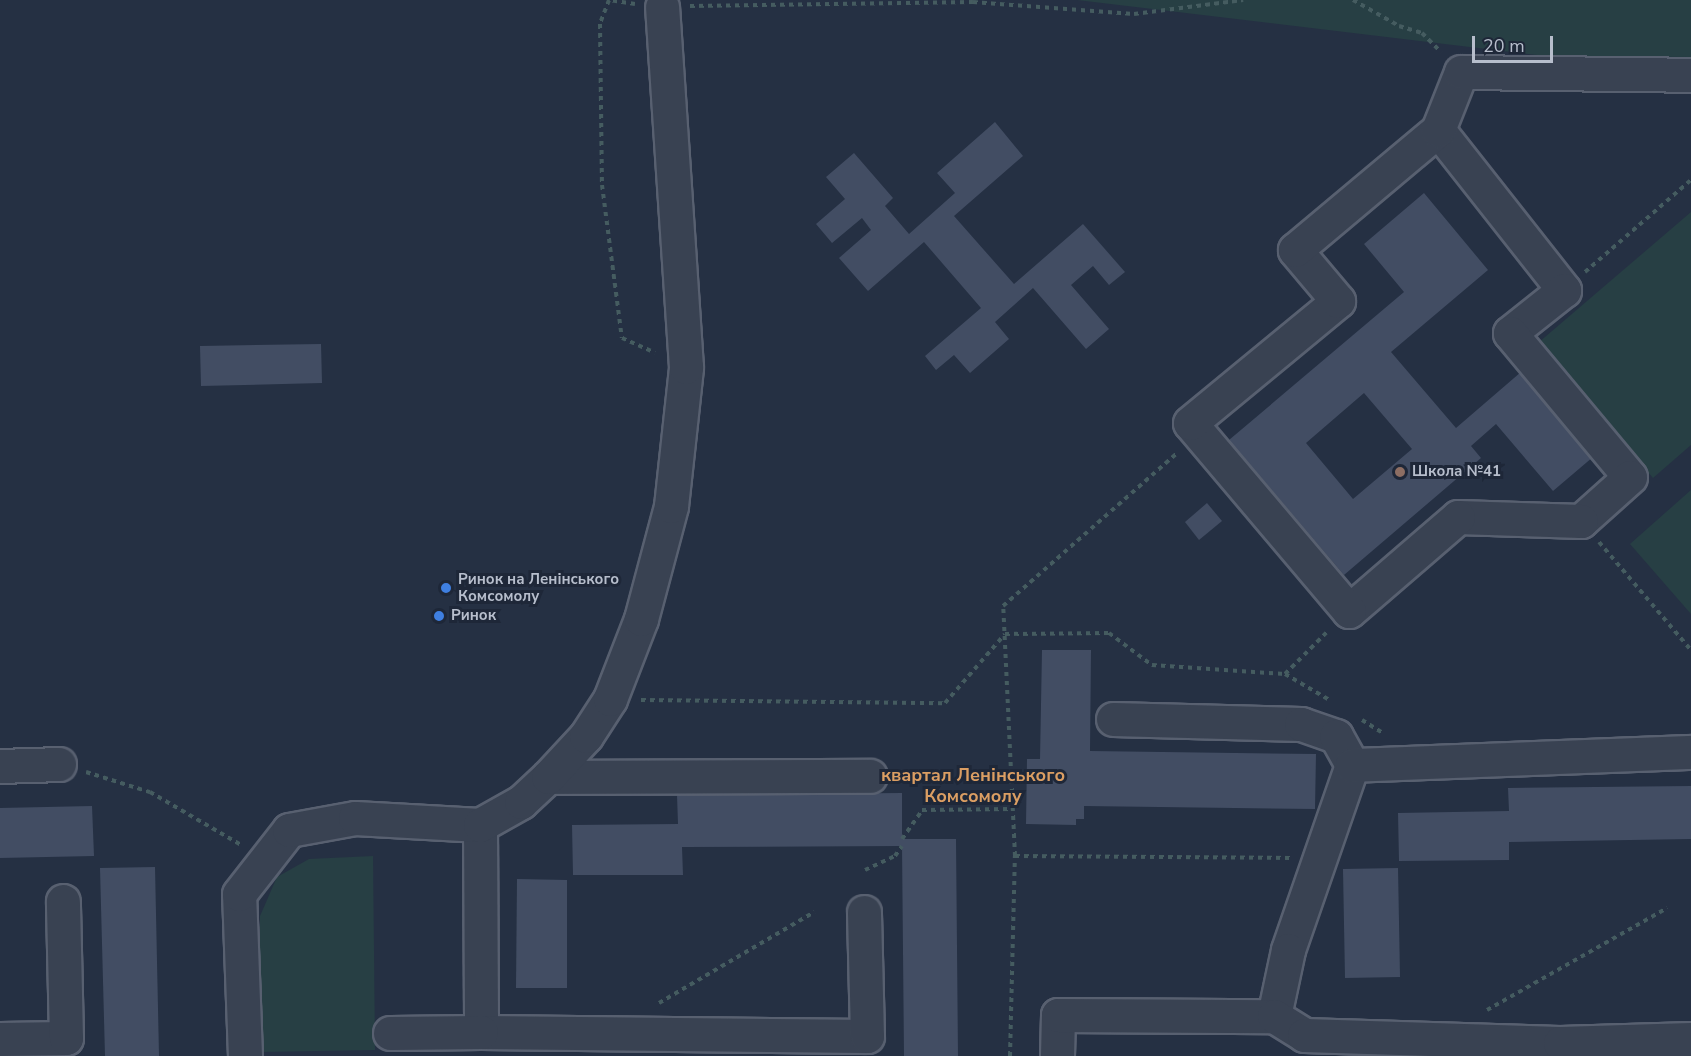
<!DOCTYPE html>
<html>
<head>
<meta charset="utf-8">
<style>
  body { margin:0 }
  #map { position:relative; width:1691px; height:1056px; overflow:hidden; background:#253043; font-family:"Nunito Sans",sans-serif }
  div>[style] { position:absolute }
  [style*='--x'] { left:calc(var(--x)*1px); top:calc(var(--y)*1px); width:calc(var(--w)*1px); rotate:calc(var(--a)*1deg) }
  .green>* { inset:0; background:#273f44 }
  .building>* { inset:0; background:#424d63 }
  .path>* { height:4px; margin-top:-2px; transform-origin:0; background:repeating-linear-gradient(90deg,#455c60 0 4.5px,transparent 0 9px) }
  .roads { filter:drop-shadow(2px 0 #586070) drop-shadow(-2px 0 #586070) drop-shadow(0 2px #586070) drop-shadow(0 -2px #586070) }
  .minor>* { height:33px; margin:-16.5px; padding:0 16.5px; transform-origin:16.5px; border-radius:16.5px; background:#394252 }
  .dots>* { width:16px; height:16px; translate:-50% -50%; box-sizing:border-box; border:3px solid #1e2738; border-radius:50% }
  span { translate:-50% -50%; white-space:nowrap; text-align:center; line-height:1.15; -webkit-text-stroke:6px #1e2738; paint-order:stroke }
  .poi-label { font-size:15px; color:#b7becc; font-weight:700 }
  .left { translate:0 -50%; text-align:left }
  .quarter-label { font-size:18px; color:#db9e63; font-weight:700 }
  .scale { position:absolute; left:1472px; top:36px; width:81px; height:27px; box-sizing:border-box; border:3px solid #b7becc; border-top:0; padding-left:8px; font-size:18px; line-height:21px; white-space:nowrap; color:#b7becc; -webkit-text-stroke:4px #1e2738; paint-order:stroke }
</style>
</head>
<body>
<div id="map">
  <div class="green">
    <div style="clip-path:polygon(1077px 0,1691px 0,1691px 57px,1545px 56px)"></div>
    <div style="clip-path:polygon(1691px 212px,1691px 445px,1653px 478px,1538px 343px)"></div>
    <div style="clip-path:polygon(1691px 490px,1691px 614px,1630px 544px)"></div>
    <div style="clip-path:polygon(373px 856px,375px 1050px,260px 1052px,260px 916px,277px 877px,309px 859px)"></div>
  </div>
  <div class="building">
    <div style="clip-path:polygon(995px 122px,1023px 156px,954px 216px,1014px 284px,1083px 224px,1125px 272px,1109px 285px,1093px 266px,1071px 285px,1109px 329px,1086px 349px,1033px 288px,995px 322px,1009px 339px,970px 373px,954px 355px,936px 370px,925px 356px,981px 308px,924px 242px,868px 291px,839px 258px,871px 230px,862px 218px,832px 243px,816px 224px,845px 199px,826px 177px,854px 153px,893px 198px,885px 206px,909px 234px,955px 193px,937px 173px)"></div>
    <div style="clip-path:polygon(evenodd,1424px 193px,1488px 270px,1391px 352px,1456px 428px,1521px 372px,1593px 457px,1553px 491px,1496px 424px,1471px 446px,1481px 458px,1344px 575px,1229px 440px,1404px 292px,1364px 244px,1424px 193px,1364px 393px,1412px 449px,1353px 499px,1306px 443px,1364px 393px)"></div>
    <div style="clip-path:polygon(321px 344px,322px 383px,201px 386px,200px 346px)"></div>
    <div style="clip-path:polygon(1207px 503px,1222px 521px,1199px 540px,1185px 522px)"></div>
    <div style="clip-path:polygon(1042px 650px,1091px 650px,1090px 751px,1316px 754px,1315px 809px,1084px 806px,1084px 819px,1076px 819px,1076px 825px,1026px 824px,1027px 759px,1040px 759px)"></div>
    <div style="clip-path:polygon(1691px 786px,1691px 839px,1509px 842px,1509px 860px,1399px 861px,1398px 813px,1509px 811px,1508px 788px)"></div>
    <div style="clip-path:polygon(902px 793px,902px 839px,956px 839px,958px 1056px,904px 1056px,902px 846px,682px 847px,683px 875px,573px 875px,572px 825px,678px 824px,677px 795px)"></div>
    <div style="clip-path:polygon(92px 806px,94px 856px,0 858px,0 808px)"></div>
    <div style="clip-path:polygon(155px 867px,159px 1056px,105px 1056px,100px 868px)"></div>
    <div style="clip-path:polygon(1398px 868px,1400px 977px,1345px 978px,1343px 869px)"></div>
    <div style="clip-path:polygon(517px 879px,567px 880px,567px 988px,516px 988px)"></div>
  </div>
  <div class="path">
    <div style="--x:1353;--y:0;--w:53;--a:29.5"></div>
    <div style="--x:1399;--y:26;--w:24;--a:17"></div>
    <div style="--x:1422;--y:33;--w:27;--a:45"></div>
    <div style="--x:635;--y:4;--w:26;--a:-171"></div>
    <div style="--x:609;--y:0;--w:26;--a:111"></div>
    <div style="--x:600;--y:24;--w:161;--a:89.3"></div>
    <div style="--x:602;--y:185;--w:154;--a:82.6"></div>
    <div style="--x:622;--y:338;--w:36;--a:24"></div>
    <div style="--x:690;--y:6;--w:283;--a:-0.8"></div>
    <div style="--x:973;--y:2;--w:161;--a:4.3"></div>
    <div style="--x:1134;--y:14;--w:110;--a:-7.3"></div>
    <div style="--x:1585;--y:272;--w:140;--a:-41"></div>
    <div style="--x:1599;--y:542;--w:142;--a:49.6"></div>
    <div style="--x:1285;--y:674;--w:62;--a:-45"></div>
    <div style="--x:641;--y:700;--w:304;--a:0.6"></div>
    <div style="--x:945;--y:703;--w:91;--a:-49"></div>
    <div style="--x:1005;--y:634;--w:104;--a:-0.6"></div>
    <div style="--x:1109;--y:633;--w:54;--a:36.7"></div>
    <div style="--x:1152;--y:665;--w:133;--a:3.9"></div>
    <div style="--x:1285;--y:674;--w:50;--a:30.2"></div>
    <div style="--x:1362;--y:720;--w:26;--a:32"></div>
    <div style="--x:86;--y:772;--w:67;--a:17.4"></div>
    <div style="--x:150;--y:792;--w:105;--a:30.2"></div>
    <div style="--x:902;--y:839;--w:35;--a:-55"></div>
    <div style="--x:922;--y:810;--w:91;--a:-0.6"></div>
    <div style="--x:1015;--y:856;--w:275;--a:0.4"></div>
    <div style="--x:865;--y:870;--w:33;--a:-25"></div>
    <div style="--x:895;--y:856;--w:12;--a:-55"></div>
    <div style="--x:659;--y:1003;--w:180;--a:-30.4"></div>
    <div style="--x:1487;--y:1010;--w:207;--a:-29.5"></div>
    <div style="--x:1010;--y:1056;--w:200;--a:-88.6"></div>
    <div style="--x:1015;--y:856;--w:250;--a:-92.7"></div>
    <div style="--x:1003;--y:606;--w:233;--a:-41.3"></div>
  </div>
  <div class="roads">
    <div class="minor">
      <div style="--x:1438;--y:130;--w:204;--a:51.8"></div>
      <div style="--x:1564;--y:290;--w:69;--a:141.5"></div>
      <div style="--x:1510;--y:333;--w:187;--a:50.2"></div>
      <div style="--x:1630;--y:477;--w:66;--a:138.1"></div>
      <div style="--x:1581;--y:521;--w:123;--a:-178.1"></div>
      <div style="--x:1458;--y:517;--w:144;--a:139.2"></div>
      <div style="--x:1349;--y:611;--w:246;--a:-130.2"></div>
      <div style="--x:1190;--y:423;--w:192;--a:-39.5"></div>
      <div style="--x:1338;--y:301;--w:67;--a:-130.1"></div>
      <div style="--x:1295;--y:250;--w:187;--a:-40"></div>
      <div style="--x:1438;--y:130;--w:62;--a:-68.4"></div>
      <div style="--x:1461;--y:72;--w:230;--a:0.7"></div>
      <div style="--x:1113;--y:719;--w:188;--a:1.5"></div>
      <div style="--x:1301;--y:724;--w:37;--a:19"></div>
      <div style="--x:1336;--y:736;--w:33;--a:61"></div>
      <div style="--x:1352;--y:765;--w:196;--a:109.1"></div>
      <div style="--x:1288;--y:950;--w:67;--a:102"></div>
      <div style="--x:1352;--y:765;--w:339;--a:-2.2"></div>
      <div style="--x:0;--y:766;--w:59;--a:-1.9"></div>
      <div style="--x:548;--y:777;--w:322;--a:-0.2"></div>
      <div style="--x:480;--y:825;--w:207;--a:89.7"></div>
      <div style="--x:481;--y:1032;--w:386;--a:0.6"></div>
      <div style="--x:867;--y:1036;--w:124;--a:-91.4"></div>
      <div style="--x:390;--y:1033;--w:91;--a:-0.6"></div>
      <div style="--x:0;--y:1039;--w:66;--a:-0.9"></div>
      <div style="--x:66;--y:1038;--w:137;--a:-91.3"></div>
      <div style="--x:245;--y:1056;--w:162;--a:-92.1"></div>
      <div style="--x:239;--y:894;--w:81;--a:-52"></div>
      <div style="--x:289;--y:830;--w:67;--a:-10.3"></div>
      <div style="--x:355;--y:818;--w:125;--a:3.2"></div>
      <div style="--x:480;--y:825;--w:47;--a:-29.3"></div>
      <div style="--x:521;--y:802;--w:37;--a:-43"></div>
      <div style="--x:548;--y:777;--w:56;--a:-47.2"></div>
      <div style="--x:586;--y:736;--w:44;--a:-57"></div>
      <div style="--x:610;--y:699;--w:86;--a:-68.8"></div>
      <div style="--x:641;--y:619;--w:117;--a:-75.1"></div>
      <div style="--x:671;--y:506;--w:140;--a:-83.8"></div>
      <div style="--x:686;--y:367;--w:361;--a:-93.8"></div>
      <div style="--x:1057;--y:1056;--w:41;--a:-88.6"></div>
      <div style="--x:1058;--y:1015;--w:216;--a:0.3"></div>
      <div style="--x:1274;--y:1016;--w:36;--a:32"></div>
      <div style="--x:1304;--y:1035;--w:256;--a:1.8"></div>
      <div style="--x:1560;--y:1043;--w:131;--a:-1.7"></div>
    </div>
  </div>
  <div class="dots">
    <div style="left:1400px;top:472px;background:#8d6e63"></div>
    <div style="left:446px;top:588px;background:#3f7fe0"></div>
    <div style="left:439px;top:616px;background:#3f7fe0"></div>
  </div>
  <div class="poi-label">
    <span class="left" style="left:1412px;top:472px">Школа №41</span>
    <span class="left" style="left:458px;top:588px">Ринок на Ленінського<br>Комсомолу</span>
    <span class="left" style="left:451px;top:616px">Ринок</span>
  </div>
  <div class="quarter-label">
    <span style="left:973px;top:786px">квартал Ленінського<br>Комсомолу</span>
  </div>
  <div class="scale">20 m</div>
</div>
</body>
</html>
